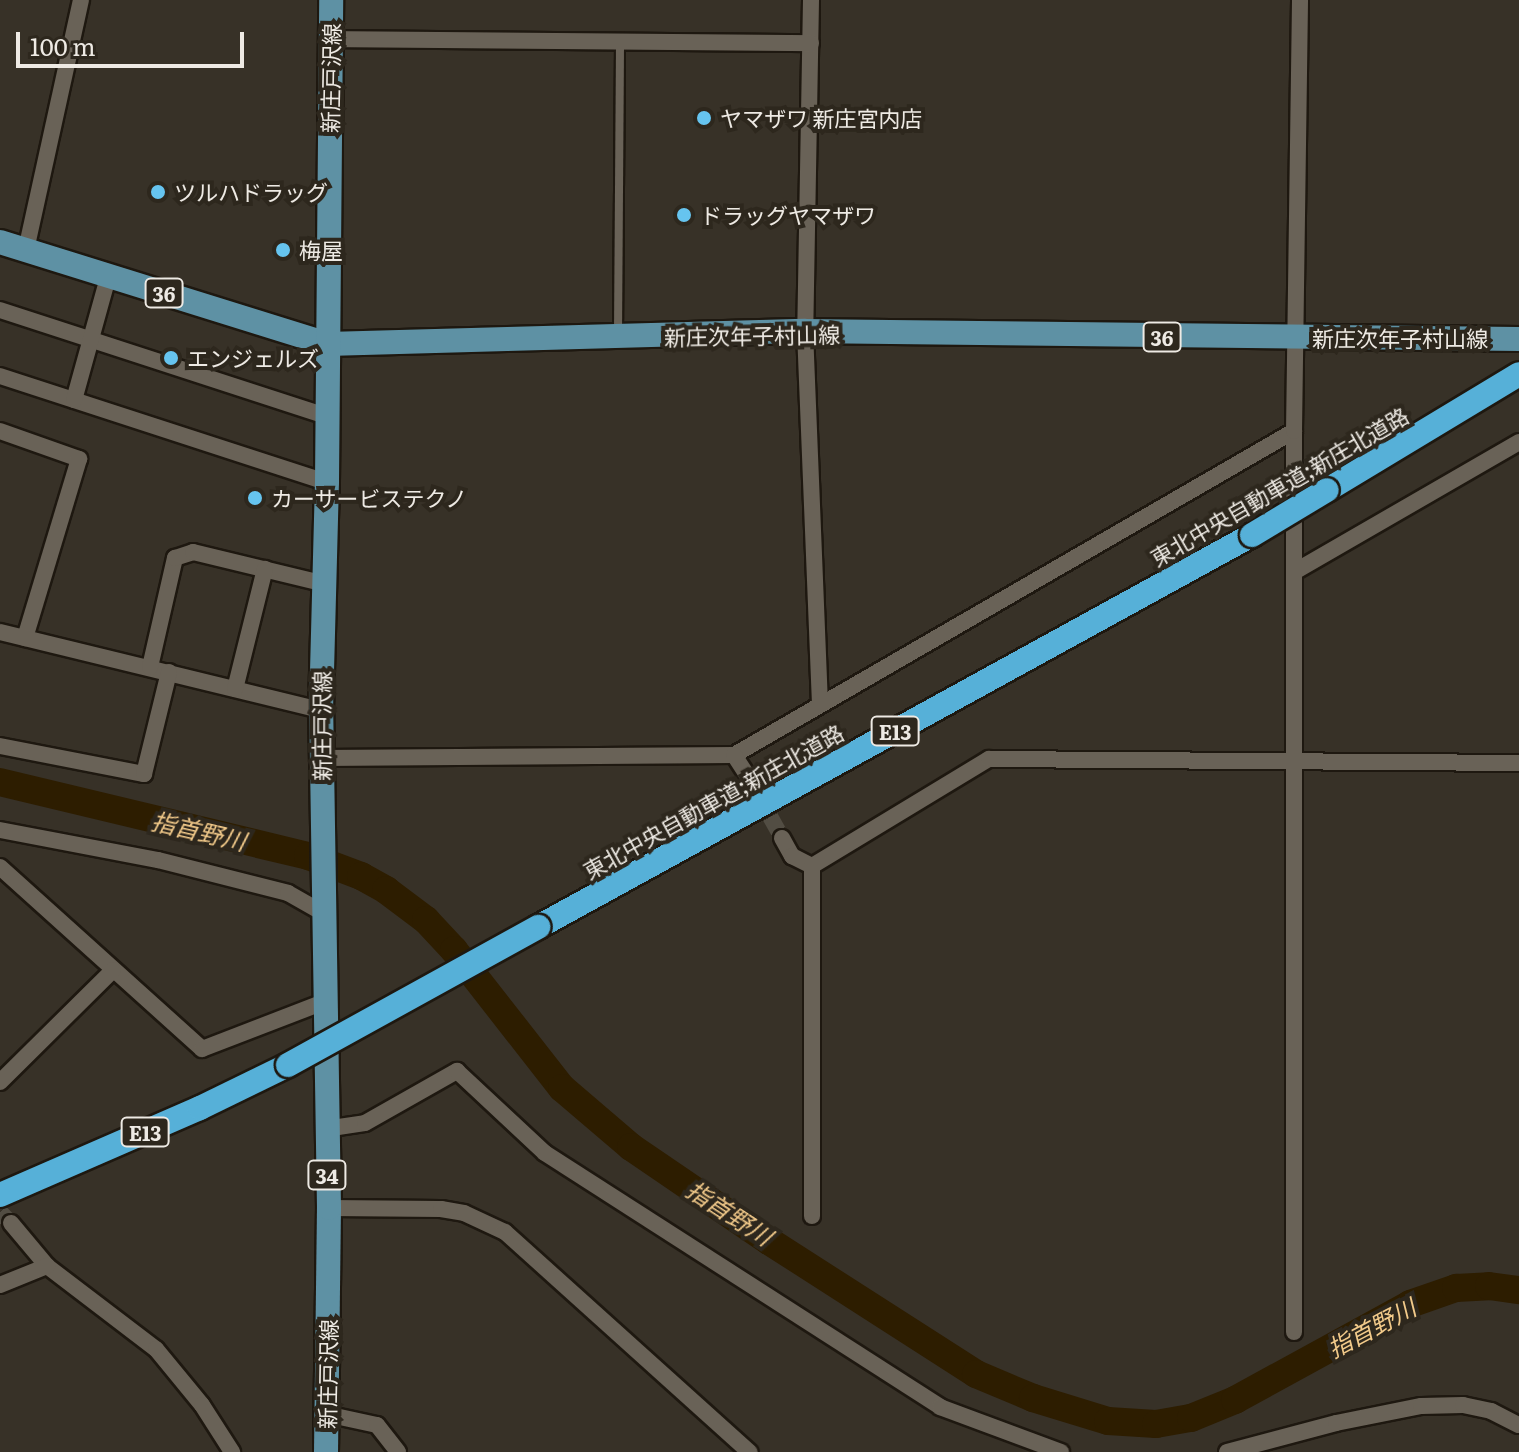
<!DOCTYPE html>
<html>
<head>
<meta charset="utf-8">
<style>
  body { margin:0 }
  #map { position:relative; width:1519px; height:1452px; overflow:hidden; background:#373127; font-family:Literata,"Noto Sans JP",serif }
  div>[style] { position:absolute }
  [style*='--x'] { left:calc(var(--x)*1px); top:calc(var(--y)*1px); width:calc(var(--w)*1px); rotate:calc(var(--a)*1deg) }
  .river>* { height:28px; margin:-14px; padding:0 14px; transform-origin:14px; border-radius:14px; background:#2d1d00 }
  .street-tunnel>* { height:16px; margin-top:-8px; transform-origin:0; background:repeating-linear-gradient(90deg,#524d43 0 16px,transparent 0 24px) }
  .roads { filter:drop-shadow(2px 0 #1e1810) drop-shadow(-2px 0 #1e1810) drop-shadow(0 2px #1e1810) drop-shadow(0 -2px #1e1810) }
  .lane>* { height:8px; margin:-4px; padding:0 4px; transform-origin:4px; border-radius:4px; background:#696257 }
  .street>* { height:16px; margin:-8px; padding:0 8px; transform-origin:8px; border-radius:8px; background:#696257 }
  .primary>* { height:24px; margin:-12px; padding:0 12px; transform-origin:12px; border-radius:12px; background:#5e91a4 }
  .highway>* { height:24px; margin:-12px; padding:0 12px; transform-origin:12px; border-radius:12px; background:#56b0d8 }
  .bridges { filter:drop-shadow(2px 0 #1e1810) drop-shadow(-2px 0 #1e1810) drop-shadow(0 2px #1e1810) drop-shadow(0 -2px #1e1810) }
  .highway-bridge>* { height:24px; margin:-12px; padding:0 12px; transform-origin:12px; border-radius:12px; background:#56b0d8 }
  .dots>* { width:22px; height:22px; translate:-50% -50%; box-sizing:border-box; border:4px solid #2d271d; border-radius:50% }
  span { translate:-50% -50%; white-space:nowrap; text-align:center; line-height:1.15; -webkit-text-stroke:8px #2d271d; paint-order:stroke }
  .shield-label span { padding:2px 6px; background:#2d271d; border:2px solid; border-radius:6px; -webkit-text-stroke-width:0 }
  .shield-label { font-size:20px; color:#eeeae4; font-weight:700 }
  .street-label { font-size:22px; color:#eeeae4 }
  .poi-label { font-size:22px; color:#eeeae4 }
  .left { translate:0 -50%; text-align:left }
  .water-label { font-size:24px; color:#f2ca8a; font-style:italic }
  .scale { position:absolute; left:16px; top:32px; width:228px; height:36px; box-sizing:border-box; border:4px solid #eeeae4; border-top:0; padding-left:10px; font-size:24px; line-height:28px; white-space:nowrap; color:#eeeae4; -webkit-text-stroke:6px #2d271d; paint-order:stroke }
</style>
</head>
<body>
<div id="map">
  <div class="river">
    <div style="--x:0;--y:782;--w:317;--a:13.5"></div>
    <div style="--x:308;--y:856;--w:57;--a:20.7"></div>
    <div style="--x:361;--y:876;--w:29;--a:29"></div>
    <div style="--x:386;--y:890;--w:50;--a:36.9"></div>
    <div style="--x:426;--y:920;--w:41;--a:47"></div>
    <div style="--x:454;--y:950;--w:175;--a:52"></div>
    <div style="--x:562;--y:1088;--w:91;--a:40.5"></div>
    <div style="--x:631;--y:1147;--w:167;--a:34.3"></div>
    <div style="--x:769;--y:1241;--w:246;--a:32.7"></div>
    <div style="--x:976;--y:1374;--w:62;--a:22.8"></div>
    <div style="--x:1033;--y:1398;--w:78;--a:17"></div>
    <div style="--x:1108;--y:1421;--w:48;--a:3.6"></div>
    <div style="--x:1156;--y:1424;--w:36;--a:-10"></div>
    <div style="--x:1191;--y:1418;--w:48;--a:-22.2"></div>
    <div style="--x:1235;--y:1400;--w:200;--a:-28.7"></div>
    <div style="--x:1410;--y:1304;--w:49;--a:-19.2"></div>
    <div style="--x:1456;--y:1288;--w:33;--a:-3"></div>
    <div style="--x:1489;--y:1286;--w:30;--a:8"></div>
  </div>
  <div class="street-tunnel">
    <div style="--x:747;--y:775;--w:72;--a:60.9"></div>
    <div style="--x:0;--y:1212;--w:16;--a:45"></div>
  </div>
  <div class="roads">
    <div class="lane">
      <div style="--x:618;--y:333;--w:291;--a:-89.6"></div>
    </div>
    <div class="street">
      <div style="--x:811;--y:0;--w:331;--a:91"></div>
      <div style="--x:805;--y:331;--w:374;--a:87.7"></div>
      <div style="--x:330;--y:39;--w:481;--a:0.5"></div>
      <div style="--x:26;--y:250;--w:256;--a:-77.6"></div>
      <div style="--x:0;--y:310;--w:344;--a:18"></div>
      <div style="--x:0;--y:376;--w:344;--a:18"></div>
      <div style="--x:74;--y:400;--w:131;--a:-74.5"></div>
      <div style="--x:0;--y:431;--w:84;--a:19.5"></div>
      <div style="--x:79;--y:459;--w:187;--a:106.8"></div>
      <div style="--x:1294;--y:572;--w:260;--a:-30"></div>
      <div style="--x:0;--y:632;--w:330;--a:13.7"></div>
      <div style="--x:150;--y:667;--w:112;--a:-77.1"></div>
      <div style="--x:175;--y:558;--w:19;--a:-18"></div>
      <div style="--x:193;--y:552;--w:132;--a:13.6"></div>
      <div style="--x:235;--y:689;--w:124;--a:-76"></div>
      <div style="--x:0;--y:746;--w:147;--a:11"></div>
      <div style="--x:144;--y:774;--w:105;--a:-76.2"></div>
      <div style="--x:734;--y:755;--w:647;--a:-30.05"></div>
      <div style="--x:322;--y:758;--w:412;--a:-0.4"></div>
      <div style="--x:734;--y:755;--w:24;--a:57"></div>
      <div style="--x:0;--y:830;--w:161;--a:10.8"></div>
      <div style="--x:158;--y:860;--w:134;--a:14.2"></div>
      <div style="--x:288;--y:893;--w:43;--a:29.6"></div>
      <div style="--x:782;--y:838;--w:21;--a:61"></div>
      <div style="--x:792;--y:856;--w:22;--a:27"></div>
      <div style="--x:812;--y:866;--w:207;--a:-31.2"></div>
      <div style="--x:989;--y:759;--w:530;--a:0.43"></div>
      <div style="--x:0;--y:867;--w:272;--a:42"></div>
      <div style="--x:202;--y:1049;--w:131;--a:-21.1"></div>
      <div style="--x:0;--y:1082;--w:159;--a:-44.7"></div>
      <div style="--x:325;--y:1129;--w:40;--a:-8.5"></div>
      <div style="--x:365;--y:1123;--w:106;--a:-29.5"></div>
      <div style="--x:457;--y:1071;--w:120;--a:43"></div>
      <div style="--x:545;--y:1153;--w:470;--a:32.7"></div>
      <div style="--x:940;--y:1407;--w:129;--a:20.4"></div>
      <div style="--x:329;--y:1208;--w:112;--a:0.5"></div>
      <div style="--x:441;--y:1209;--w:23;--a:10"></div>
      <div style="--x:464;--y:1213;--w:45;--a:24.9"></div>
      <div style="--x:505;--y:1232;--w:329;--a:42"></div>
      <div style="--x:812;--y:1216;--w:350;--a:-90"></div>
      <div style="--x:11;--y:1223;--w:56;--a:50.1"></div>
      <div style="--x:47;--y:1266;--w:137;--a:37.3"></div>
      <div style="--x:156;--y:1349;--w:72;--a:50.6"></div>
      <div style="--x:202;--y:1405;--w:56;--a:57.4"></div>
      <div style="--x:0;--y:1285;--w:51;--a:-22"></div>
      <div style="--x:1294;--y:1332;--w:901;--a:-90"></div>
      <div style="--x:1294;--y:431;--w:431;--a:-89.2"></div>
      <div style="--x:326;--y:1414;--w:52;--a:12.2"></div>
      <div style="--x:377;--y:1425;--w:34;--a:52"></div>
      <div style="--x:1227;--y:1452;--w:113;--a:-14.9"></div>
      <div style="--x:1336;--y:1423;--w:87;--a:-11.3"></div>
      <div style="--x:1421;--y:1406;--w:42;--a:-1.4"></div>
      <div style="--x:1463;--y:1405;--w:29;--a:12"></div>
      <div style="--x:1491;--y:1411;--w:31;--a:27"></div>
    </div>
    <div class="primary">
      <div style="--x:0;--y:242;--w:343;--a:17.3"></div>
      <div style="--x:327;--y:344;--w:478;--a:-1.6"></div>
      <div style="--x:805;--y:331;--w:714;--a:0.64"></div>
      <div style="--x:326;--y:1452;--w:244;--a:-89.3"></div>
      <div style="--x:329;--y:1208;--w:498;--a:-90.9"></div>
      <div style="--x:321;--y:710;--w:228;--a:-88.5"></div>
      <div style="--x:327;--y:482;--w:482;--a:-89.5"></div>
    </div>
    <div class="highway">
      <div style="--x:1327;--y:490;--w:224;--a:-31.1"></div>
      <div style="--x:538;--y:927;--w:815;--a:-28.77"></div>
      <div style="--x:0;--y:1195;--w:218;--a:-23.5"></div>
      <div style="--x:200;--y:1108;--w:98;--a:-26"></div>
    </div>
  </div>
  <div class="bridges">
    <div class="highway-bridge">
      <div style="--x:1252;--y:535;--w:87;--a:-31"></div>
      <div style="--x:288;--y:1065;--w:286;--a:-28.9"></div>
    </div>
  </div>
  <div class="dots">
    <div style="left:704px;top:118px;background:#66c4ef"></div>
    <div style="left:158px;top:192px;background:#66c4ef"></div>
    <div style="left:684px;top:215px;background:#66c4ef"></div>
    <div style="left:283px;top:250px;background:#66c4ef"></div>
    <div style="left:171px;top:358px;background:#66c4ef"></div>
    <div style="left:255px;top:498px;background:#66c4ef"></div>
  </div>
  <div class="shield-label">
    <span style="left:164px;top:293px">36</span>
    <span style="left:1162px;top:337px">36</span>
    <span style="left:895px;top:731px">E13</span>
    <span style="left:145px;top:1132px">E13</span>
    <span style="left:327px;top:1175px">34</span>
  </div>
  <div class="street-label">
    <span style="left:330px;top:78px;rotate:-89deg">新庄戸沢線</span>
    <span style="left:752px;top:335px;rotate:-1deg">新庄次年子村山線</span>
    <span style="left:1400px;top:338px">新庄次年子村山線</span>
    <span style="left:1279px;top:486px;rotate:-30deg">東北中央自動車道;新庄北道路</span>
    <span style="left:321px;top:726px;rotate:-90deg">新庄戸沢線</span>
    <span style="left:713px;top:801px;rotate:-29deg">東北中央自動車道;新庄北道路</span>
    <span style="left:327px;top:1374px;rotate:-89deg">新庄戸沢線</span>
  </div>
  <div class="poi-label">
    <span class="left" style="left:720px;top:118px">ヤマザワ 新庄宮内店</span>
    <span class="left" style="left:174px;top:192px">ツルハドラッグ</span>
    <span class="left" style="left:700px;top:215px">ドラッグヤマザワ</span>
    <span class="left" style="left:299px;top:250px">梅屋</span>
    <span class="left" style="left:187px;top:358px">エンジェルズ</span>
    <span class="left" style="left:271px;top:498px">カーサービステクノ</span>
  </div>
  <div class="water-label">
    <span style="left:199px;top:830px;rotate:13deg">指首野川</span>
    <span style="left:730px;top:1212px;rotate:33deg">指首野川</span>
    <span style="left:1371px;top:1327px;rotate:-28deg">指首野川</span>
  </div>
  <div class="scale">100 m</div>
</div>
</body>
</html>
